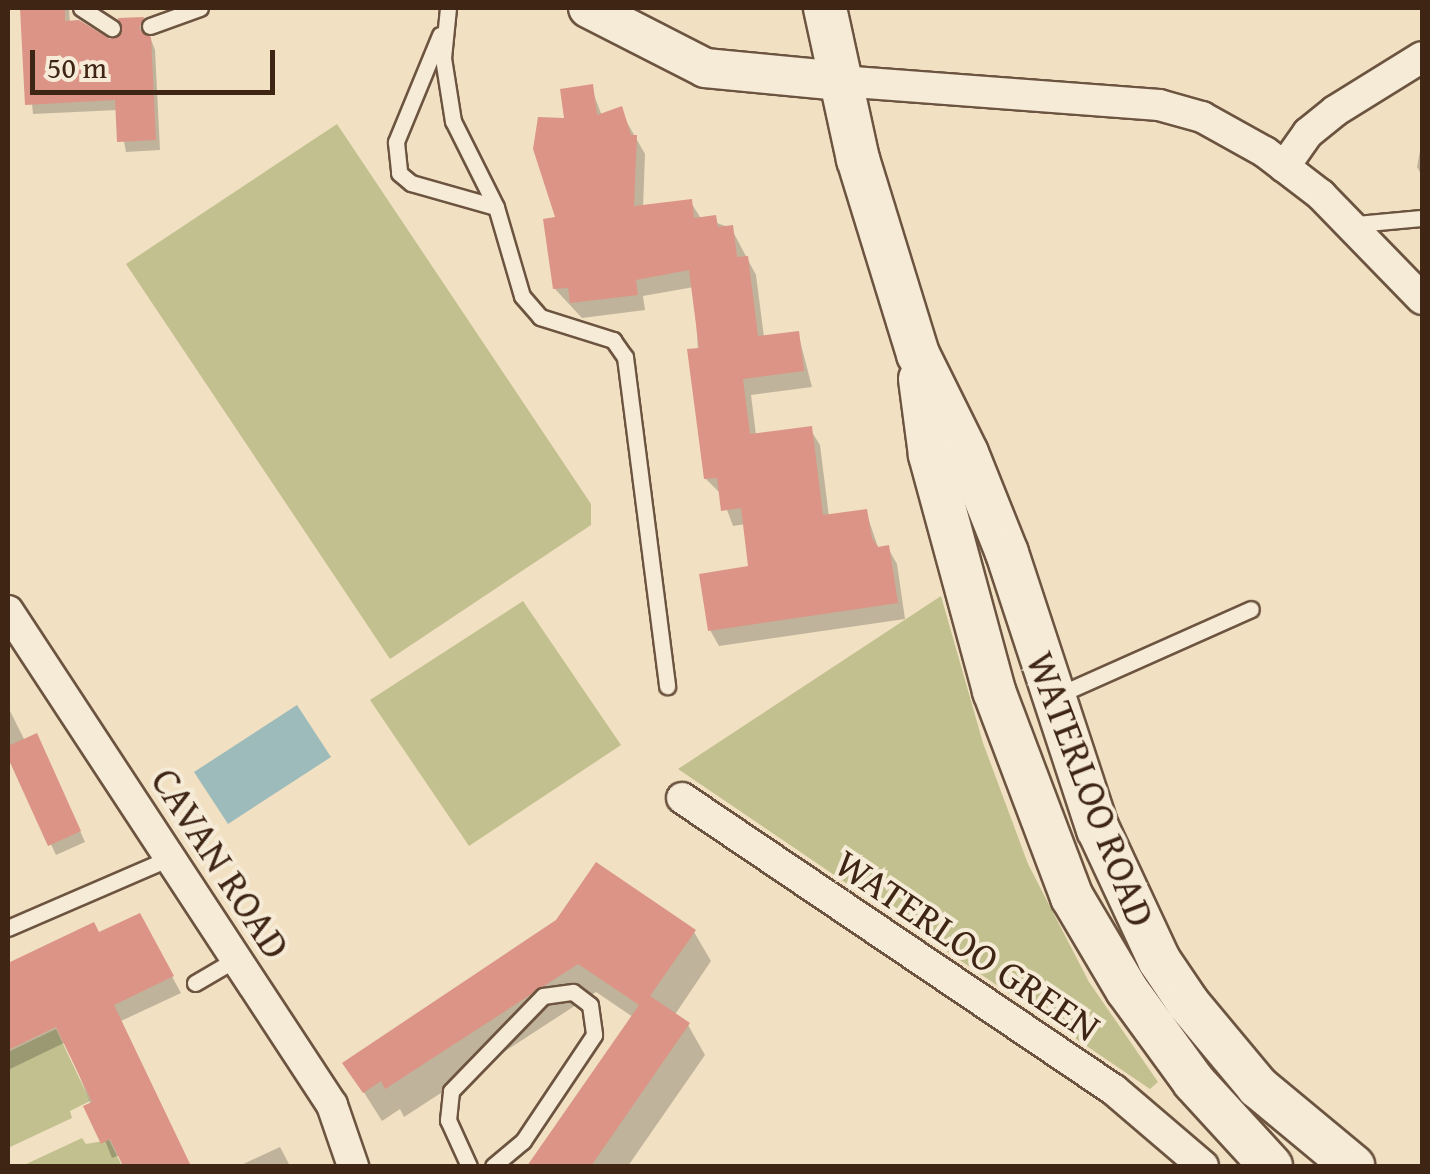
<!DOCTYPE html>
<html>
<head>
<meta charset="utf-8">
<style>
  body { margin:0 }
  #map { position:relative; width:1430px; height:1174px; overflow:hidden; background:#f1e0c2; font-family:"Gentium Book Plus",serif }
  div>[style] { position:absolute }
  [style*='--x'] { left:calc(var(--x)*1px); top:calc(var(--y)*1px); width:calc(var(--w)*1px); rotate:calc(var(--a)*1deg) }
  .green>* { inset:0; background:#c2c08e }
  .water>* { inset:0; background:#9ebbbb }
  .shadow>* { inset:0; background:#0003 }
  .building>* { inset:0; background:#db9486 }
  .roads { filter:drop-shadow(2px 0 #6c5440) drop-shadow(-2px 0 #6c5440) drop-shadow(0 2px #6c5440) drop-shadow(0 -2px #6c5440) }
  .service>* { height:15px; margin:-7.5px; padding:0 7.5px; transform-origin:7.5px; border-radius:7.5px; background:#f6ebd7 }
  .minor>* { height:30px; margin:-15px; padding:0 15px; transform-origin:15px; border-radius:15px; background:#f6ebd7 }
  .tertiary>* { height:38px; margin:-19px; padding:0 19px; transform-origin:19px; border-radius:19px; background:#f6ebd7 }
  .secondary>* { height:42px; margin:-21px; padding:0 21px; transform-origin:21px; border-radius:21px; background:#f6ebd7 }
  span { translate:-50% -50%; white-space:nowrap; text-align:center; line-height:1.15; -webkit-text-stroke:8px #f6ebd7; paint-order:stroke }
  .street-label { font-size:40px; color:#3f2614 }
  .frame { position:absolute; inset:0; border:10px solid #3f2614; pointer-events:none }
  .scale { position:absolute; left:30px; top:50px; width:245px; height:45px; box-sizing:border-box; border:5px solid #3f2614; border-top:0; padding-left:12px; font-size:30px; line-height:35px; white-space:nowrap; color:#3f2614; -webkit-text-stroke:8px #f6ebd7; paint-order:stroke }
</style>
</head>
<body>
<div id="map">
  <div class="green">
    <div style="clip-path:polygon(337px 124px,591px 504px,591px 525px,390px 659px,126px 264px)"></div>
    <div style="clip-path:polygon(941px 596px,983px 743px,1028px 864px,1089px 982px,1158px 1082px,1150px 1089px,678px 769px)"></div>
    <div style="clip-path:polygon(523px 601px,621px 745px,469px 846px,370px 700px)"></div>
    <div style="clip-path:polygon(56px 1029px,90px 1101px,70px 1111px,72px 1118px,8px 1148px,8px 1052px)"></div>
    <div style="clip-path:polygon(82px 1138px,86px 1144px,109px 1140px,122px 1166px,22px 1166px)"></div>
  </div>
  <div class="water">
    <div style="clip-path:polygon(297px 705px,331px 757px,228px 824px,194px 772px)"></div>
  </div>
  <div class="shadow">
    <div style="clip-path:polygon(23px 8px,69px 8px,70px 23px,110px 42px,143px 19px,155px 50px,160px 150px,126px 152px,118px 110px,33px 114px)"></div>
    <div style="clip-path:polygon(591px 87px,602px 116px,620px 110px,645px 154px,643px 208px,690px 201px,700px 217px,731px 228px,756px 275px,764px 337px,798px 333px,812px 387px,751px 395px,756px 435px,810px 429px,820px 445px,829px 517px,866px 512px,879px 550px,888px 548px,897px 564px,905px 619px,719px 646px,710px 630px,751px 568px,746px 524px,733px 526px,721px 494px,706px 479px,694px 287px,643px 296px,645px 310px,582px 318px,555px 289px,567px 121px)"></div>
    <div style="clip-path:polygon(1421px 145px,1422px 145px,1422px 176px,1417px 167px)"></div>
    <div style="clip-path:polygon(8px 707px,25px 741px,42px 746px,85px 842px,56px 855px,8px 752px)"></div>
    <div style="clip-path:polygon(139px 916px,181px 993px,121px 1021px,190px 1166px,126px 1166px,120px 1155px,112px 1158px,66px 1042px,8px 1070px,8px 968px,93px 926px,98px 936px)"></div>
    <div style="clip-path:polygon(557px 922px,694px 932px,711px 961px,674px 1016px,688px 1025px,705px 1055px,628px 1166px,530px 1166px,633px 1017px,596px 992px,404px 1117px,400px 1109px,382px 1121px,346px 1064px)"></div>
    <div style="clip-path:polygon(280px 1147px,290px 1166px,239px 1166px)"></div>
  </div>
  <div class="building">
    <div style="clip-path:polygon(20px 8px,65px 8px,65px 21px,79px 20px,110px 39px,122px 33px,118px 18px,144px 17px,139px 29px,151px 37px,156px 140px,117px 142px,115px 100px,25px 105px)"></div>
    <div style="clip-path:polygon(593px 84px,597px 115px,622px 106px,631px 135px,637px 135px,634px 206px,692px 199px,694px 218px,716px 215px,718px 227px,733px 225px,737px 257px,748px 256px,758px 336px,799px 331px,804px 371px,743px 379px,750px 434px,812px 426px,823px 515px,867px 509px,872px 538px,878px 547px,889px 545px,898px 603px,708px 631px,699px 574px,748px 566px,741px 508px,721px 511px,717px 478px,704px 479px,687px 349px,699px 348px,689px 270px,636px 280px,638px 295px,570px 303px,568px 288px,553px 289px,543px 219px,555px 217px,533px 149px,538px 117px,564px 118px,560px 89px)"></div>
    <div style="clip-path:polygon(37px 733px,81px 831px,48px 846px,8px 758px,8px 746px)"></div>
    <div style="clip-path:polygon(596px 862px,696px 930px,650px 996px,690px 1023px,591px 1166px,527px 1166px,639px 1005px,578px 964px,385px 1089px,381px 1081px,363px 1093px,342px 1063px,556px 920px)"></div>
    <div style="clip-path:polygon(140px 913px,174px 976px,114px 1005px,191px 1166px,123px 1166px,110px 1139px,101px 1144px,91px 1123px,83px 1106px,92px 1102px,56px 1027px,8px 1050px,8px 963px,94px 922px,99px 932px)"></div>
  </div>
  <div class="roads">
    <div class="service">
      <div style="--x:81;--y:8;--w:37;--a:33"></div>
      <div style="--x:448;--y:8;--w:50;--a:95.7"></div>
      <div style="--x:443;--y:58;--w:64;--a:81"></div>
      <div style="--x:453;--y:121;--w:96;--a:63.4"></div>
      <div style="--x:496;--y:207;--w:93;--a:73.7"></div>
      <div style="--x:522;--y:296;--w:28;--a:49"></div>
      <div style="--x:540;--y:317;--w:77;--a:17.5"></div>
      <div style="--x:613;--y:340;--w:21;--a:55"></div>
      <div style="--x:625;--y:357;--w:332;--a:82.7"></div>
      <div style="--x:150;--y:26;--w:53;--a:-19.8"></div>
      <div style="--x:440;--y:35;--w:116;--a:112.4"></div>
      <div style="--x:396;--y:142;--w:31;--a:84"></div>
      <div style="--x:399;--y:173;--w:16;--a:40"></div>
      <div style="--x:411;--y:183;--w:88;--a:15.8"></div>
      <div style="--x:1356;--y:224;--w:66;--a:-5.2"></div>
      <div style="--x:1058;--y:695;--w:211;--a:-24"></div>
      <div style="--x:8;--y:928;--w:176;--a:-23.4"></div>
      <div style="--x:195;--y:983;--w:48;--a:-30.3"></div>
      <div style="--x:469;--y:1166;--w:51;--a:-114.5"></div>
      <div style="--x:448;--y:1120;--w:29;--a:-84"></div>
      <div style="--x:451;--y:1091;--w:132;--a:-45.9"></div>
      <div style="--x:543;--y:996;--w:30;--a:-8"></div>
      <div style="--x:573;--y:992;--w:21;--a:37"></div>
      <div style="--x:590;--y:1005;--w:30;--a:82"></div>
      <div style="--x:594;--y:1035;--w:128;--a:123.8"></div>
      <div style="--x:523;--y:1141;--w:39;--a:140"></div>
    </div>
    <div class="minor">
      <div style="--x:840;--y:81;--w:320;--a:4.3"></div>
      <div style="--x:1159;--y:105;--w:45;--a:15.6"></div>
      <div style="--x:1202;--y:117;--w:72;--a:29.1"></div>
      <div style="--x:1265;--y:152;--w:71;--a:37.5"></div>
      <div style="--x:1321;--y:195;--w:145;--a:45.8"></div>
      <div style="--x:1284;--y:167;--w:42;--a:-54.8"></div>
      <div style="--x:1308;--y:133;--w:35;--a:-39"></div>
      <div style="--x:1335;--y:111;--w:102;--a:-31.8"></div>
      <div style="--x:8;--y:611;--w:591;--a:56.74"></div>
      <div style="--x:332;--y:1105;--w:65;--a:71"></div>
      <div style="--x:682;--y:798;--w:521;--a:34.06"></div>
      <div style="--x:1114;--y:1090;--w:117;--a:40.5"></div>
    </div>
    <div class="tertiary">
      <div style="--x:588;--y:8;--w:131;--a:27.1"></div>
      <div style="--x:705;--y:68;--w:136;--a:5.5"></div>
    </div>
    <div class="secondary">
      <div style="--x:825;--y:8;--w:155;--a:77.7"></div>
      <div style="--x:858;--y:159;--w:204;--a:72.9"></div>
      <div style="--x:918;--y:354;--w:110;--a:63.7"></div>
      <div style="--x:967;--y:453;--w:108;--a:68.2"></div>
      <div style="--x:1007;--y:553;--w:291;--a:71.8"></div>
      <div style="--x:1098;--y:829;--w:145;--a:65"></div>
      <div style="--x:1159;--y:960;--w:52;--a:56"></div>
      <div style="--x:1188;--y:1003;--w:109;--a:50.2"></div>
      <div style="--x:1258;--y:1087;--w:124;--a:39.7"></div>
      <div style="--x:920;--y:379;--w:77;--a:82.5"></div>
      <div style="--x:930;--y:455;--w:245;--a:74.8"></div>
      <div style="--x:994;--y:691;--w:220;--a:69.3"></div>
      <div style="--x:1072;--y:897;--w:108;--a:59.4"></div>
      <div style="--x:1127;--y:990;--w:114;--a:53.9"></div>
      <div style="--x:1194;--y:1082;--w:114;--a:47.5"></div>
    </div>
  </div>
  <div class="street-label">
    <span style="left:1091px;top:789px;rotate:69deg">WATERLOO ROAD</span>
    <span style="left:221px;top:863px;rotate:57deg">CAVAN ROAD</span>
    <span style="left:968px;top:945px;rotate:34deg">WATERLOO GREEN</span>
  </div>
  <div class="frame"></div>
  <div class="scale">50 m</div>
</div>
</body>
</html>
